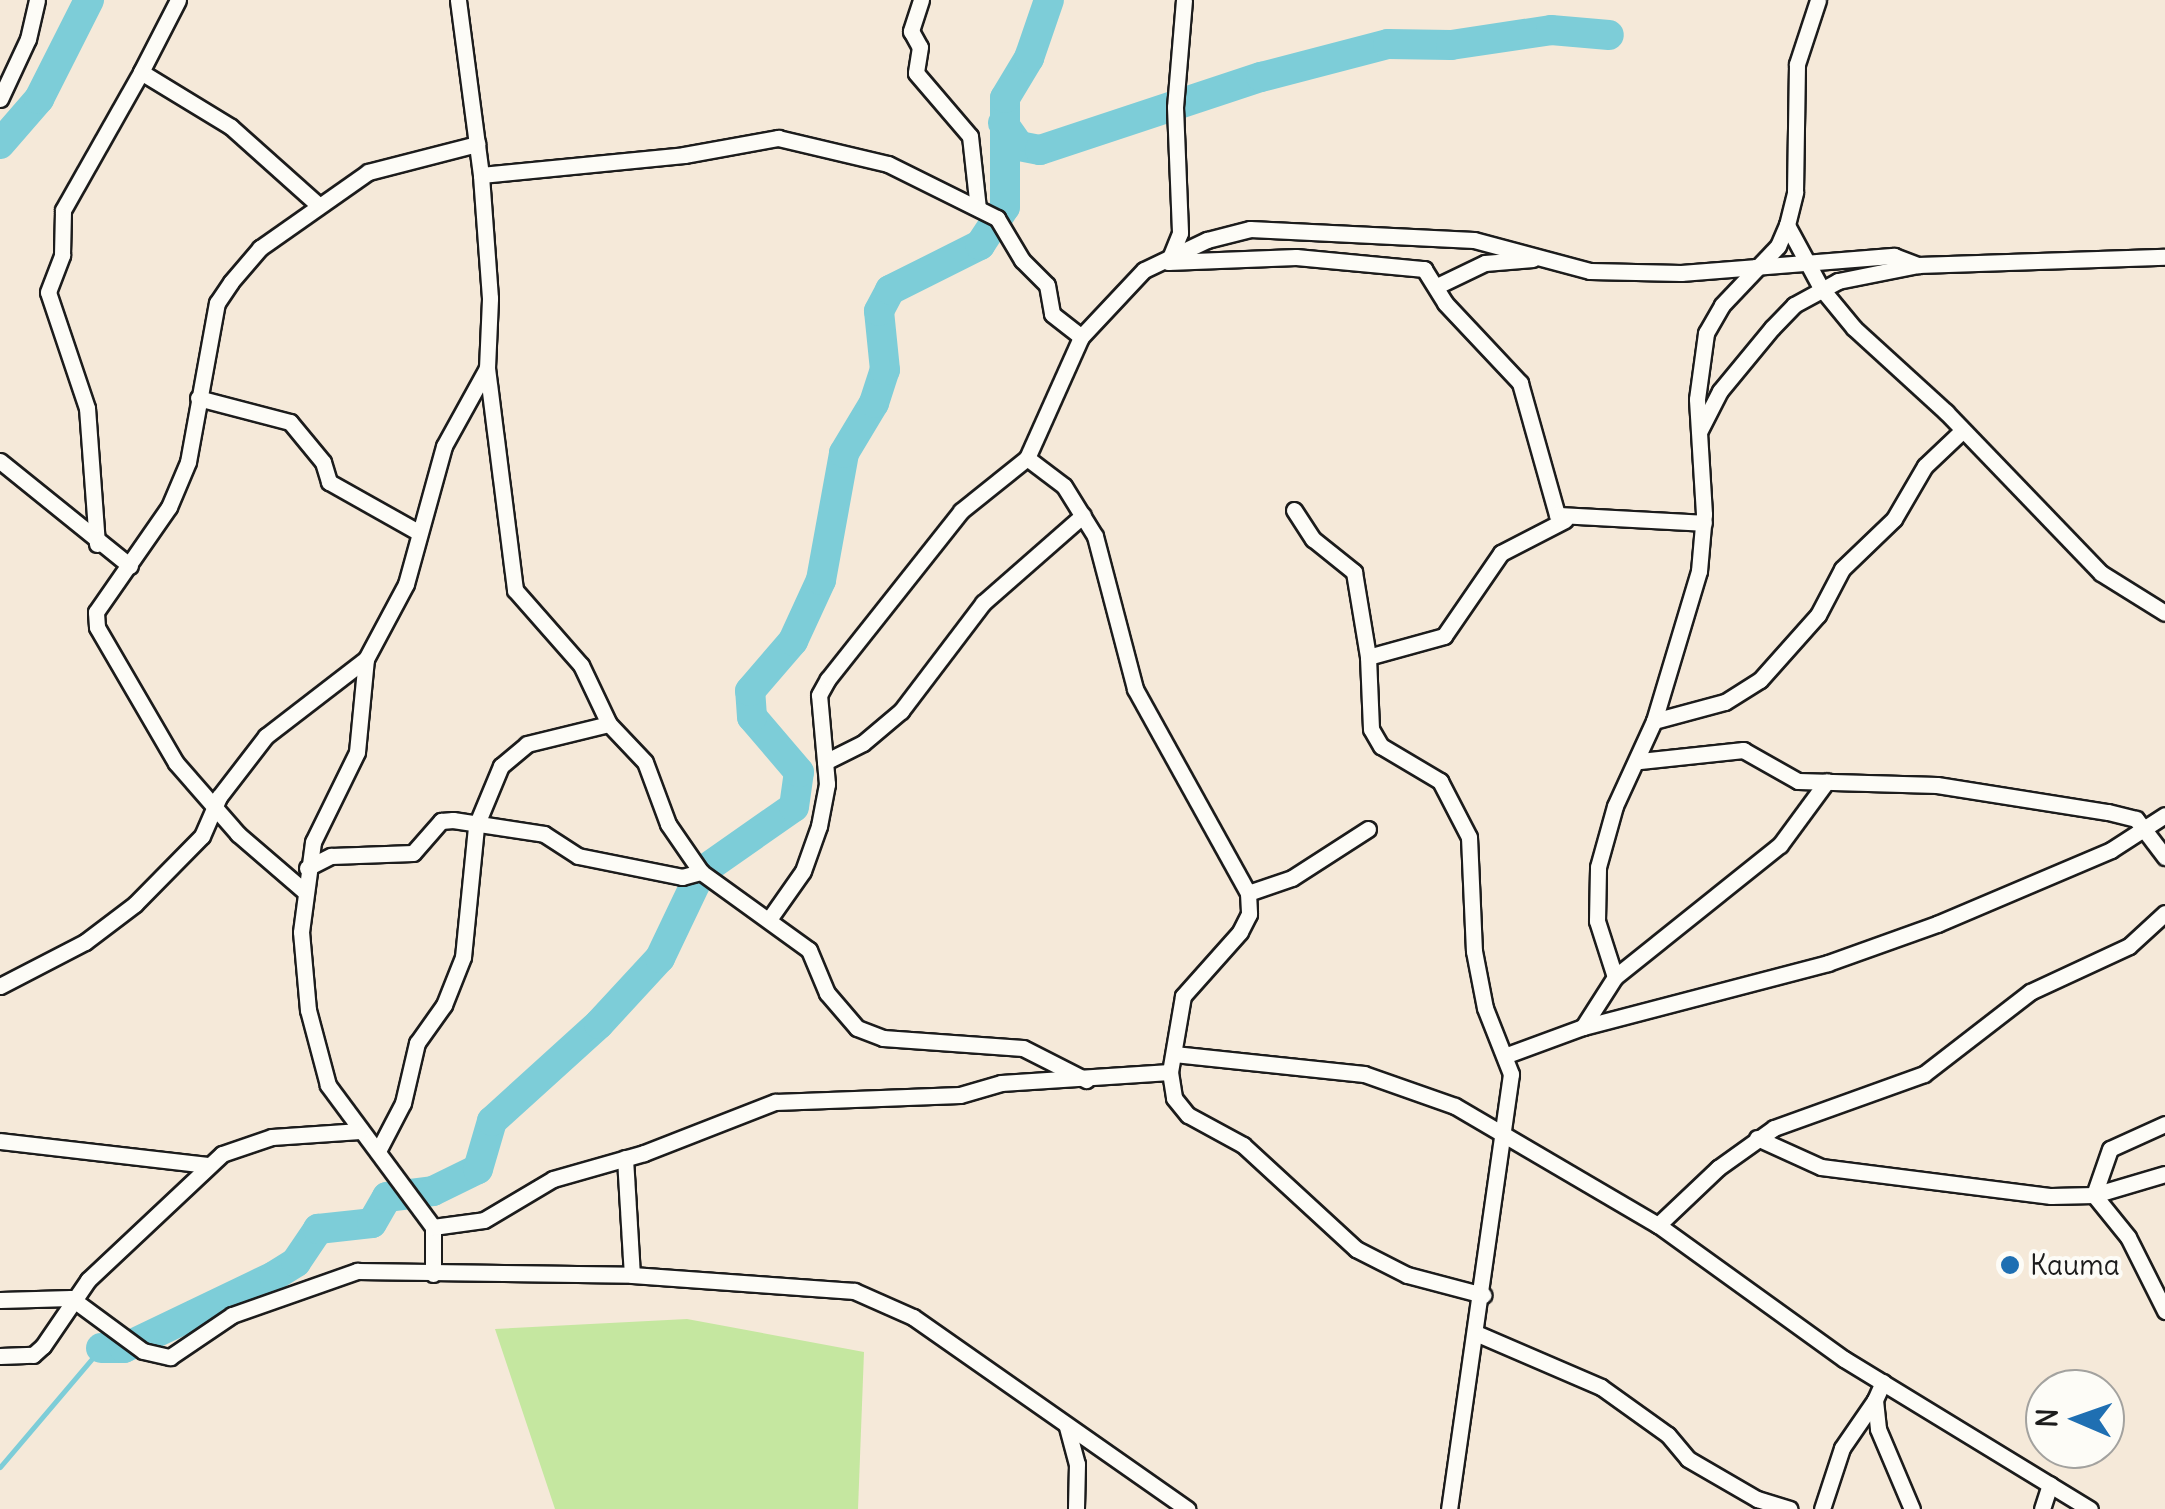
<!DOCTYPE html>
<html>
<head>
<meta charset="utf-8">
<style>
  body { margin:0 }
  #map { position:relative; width:2165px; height:1509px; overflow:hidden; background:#f5e9d9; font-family:Delius,sans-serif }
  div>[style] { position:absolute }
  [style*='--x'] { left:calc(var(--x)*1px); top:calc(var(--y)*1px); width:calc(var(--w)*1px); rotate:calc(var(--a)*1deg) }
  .green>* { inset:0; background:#c5e7a0 }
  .stream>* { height:5px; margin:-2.5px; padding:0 2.5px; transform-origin:2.5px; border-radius:2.5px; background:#7dcdd8 }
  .river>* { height:30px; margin:-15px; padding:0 15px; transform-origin:15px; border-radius:15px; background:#7dcdd8 }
  .roads { filter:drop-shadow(2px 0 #1c1c1c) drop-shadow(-2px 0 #1c1c1c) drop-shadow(0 2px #1c1c1c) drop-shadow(0 -2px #1c1c1c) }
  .minor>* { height:15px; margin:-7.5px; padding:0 7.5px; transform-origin:7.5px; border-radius:7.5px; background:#fdfcf7 }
  .dots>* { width:28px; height:28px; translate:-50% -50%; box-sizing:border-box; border:5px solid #fdfcf7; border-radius:50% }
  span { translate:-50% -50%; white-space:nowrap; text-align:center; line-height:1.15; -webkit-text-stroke:8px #fdfcf7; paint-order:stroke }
  .poi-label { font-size:28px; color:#1c1c1c }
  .left { translate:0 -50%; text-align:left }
  .north { position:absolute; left:2025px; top:1369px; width:100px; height:100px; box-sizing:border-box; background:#fdfcf7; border:2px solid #a3a29f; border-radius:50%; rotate:272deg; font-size:28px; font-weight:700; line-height:40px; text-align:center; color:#1c1c1c }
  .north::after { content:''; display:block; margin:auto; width:35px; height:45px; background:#1f6fb2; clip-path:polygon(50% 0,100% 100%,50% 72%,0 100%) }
</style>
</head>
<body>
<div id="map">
  <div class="green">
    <div style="clip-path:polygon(687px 1319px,864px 1352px,858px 1509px,555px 1509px,495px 1329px)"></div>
  </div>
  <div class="stream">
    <div style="--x:0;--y:1467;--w:156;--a:-49.7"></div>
  </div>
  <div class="river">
    <div style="--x:1003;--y:123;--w:28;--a:55"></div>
    <div style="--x:1019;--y:146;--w:21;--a:11"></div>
    <div style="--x:1040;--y:150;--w:233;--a:-18.3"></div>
    <div style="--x:1261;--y:77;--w:131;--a:-14.6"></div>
    <div style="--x:1388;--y:44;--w:63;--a:0.9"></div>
    <div style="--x:1451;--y:45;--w:101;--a:-8.5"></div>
    <div style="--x:1551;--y:30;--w:58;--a:4.9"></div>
    <div style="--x:0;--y:144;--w:60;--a:-49.1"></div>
    <div style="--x:39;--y:99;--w:111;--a:-63.2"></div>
    <div style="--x:101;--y:1348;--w:23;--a:0"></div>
    <div style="--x:124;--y:1348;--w:166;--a:-25.6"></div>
    <div style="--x:274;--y:1276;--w:26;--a:-32"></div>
    <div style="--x:296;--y:1262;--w:40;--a:-56"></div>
    <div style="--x:318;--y:1229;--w:54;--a:-6.3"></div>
    <div style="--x:372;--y:1223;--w:30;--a:-60"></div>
    <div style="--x:387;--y:1197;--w:46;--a:-7.4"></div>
    <div style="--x:433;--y:1191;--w:50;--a:-26.1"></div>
    <div style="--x:478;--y:1169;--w:50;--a:-73.7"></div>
    <div style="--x:492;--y:1121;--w:144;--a:-42.2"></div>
    <div style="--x:599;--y:1024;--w:90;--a:-47.3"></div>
    <div style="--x:660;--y:958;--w:95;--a:-64.5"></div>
    <div style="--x:701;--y:872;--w:113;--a:-35"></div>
    <div style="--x:794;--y:807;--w:35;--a:-82"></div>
    <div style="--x:799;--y:772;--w:72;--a:-130.5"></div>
    <div style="--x:752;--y:717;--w:26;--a:-94"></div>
    <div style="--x:750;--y:691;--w:66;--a:-49.3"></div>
    <div style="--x:793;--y:641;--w:67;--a:-65.3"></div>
    <div style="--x:821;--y:580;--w:129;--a:-79.7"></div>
    <div style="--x:844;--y:453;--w:58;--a:-59"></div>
    <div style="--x:874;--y:403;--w:35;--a:-72"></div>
    <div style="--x:885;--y:370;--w:59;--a:-95.8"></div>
    <div style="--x:879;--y:311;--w:24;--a:-62"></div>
    <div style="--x:890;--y:290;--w:101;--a:-26.6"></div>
    <div style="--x:980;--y:245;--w:45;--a:-56.7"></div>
    <div style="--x:1005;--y:207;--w:109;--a:-90"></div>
    <div style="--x:1005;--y:98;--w:47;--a:-59"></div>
    <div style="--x:1029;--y:58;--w:61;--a:-71"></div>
  </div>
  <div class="roads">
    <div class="minor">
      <div style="--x:178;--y:0;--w:81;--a:117.2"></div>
      <div style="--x:141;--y:72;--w:105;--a:31.4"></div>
      <div style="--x:231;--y:127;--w:115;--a:41.8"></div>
      <div style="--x:921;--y:0;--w:33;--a:108"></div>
      <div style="--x:911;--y:31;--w:18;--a:61"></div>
      <div style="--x:920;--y:47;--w:26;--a:99"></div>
      <div style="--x:916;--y:73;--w:83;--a:49.4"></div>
      <div style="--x:970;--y:136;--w:72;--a:83.7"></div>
      <div style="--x:1184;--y:0;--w:107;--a:94.8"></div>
      <div style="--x:1175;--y:107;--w:126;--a:87.7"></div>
      <div style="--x:1180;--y:233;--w:31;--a:112"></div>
      <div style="--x:1168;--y:262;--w:128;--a:-2.2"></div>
      <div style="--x:1296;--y:257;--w:129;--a:5.4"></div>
      <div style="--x:1424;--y:269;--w:40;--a:58"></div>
      <div style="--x:1445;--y:303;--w:110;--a:46.8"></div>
      <div style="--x:1520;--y:383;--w:137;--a:74.3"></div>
      <div style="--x:1557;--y:515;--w:147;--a:3.1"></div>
      <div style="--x:0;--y:99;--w:66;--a:-65"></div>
      <div style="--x:28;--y:39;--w:40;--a:-77"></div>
      <div style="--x:481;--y:175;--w:204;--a:-5.6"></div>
      <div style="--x:684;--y:155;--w:96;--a:-10.3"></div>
      <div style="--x:778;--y:138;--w:113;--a:13.3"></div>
      <div style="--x:888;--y:164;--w:122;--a:26.4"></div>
      <div style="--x:997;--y:218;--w:49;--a:59.2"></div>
      <div style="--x:1022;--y:260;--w:35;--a:45"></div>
      <div style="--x:1047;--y:285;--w:29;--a:80"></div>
      <div style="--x:1052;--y:314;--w:37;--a:38"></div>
      <div style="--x:1787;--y:225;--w:72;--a:61.6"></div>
      <div style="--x:1821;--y:288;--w:52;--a:50.5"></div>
      <div style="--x:1854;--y:328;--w:125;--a:42.4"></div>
      <div style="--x:1946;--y:412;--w:223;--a:46.1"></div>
      <div style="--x:2101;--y:573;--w:75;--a:32"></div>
      <div style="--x:1437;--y:286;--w:53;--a:-25.6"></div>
      <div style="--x:1485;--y:263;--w:48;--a:-4.8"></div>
      <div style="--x:487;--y:368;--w:224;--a:82.8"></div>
      <div style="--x:515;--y:590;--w:100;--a:48.7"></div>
      <div style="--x:581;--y:665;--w:65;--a:64.6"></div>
      <div style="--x:609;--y:724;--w:52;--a:46.5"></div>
      <div style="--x:645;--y:762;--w:66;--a:69.6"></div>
      <div style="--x:668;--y:824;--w:58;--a:55.5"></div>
      <div style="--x:701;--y:872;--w:133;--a:35.8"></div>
      <div style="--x:809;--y:950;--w:47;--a:67.3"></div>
      <div style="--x:827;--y:993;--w:46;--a:49.4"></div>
      <div style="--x:857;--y:1028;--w:28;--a:21"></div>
      <div style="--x:883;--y:1038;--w:140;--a:4.1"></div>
      <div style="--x:1023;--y:1048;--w:71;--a:26.9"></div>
      <div style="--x:198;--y:398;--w:95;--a:14.6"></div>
      <div style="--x:290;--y:422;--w:52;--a:50.5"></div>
      <div style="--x:323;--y:462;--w:21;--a:73"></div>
      <div style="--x:329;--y:482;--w:102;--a:29.3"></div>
      <div style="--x:1700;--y:430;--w:44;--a:-62.9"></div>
      <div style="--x:1720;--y:391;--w:82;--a:-50.5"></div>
      <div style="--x:1772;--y:328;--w:32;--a:-46"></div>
      <div style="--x:1794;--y:305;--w:50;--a:-28.6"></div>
      <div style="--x:1838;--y:281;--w:82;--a:-11.3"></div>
      <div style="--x:1918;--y:265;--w:247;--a:-1.9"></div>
      <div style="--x:1027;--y:458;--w:46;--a:37.1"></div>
      <div style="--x:1064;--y:486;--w:59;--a:58.2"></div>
      <div style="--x:1095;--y:536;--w:158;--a:75.3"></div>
      <div style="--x:1135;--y:689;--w:233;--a:61"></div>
      <div style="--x:0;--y:461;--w:167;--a:38.9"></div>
      <div style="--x:1294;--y:510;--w:35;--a:57"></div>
      <div style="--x:1313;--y:539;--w:53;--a:38.8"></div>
      <div style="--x:1354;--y:572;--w:86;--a:80.6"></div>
      <div style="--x:1368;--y:657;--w:79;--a:-15.4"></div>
      <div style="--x:1444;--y:636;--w:101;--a:-55.5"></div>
      <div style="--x:1501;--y:553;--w:72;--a:-27.3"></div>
      <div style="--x:97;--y:544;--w:136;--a:-94.2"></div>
      <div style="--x:87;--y:408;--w:122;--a:-108.6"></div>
      <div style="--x:48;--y:292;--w:40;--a:-69"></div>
      <div style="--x:62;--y:255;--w:45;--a:-88.7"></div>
      <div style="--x:63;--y:210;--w:159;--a:-60.5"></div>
      <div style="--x:1368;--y:657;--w:72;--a:87.6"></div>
      <div style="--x:1371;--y:729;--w:20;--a:60"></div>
      <div style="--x:1381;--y:746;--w:69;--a:30.7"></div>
      <div style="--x:1440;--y:781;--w:63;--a:62.6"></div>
      <div style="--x:1469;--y:837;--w:114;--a:87.5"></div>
      <div style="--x:1474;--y:951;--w:58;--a:79.1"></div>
      <div style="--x:1485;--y:1008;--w:71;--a:68.5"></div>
      <div style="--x:1511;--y:1074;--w:439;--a:98.1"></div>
      <div style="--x:1654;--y:721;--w:73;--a:-15"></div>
      <div style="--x:1725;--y:702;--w:41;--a:-32.2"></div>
      <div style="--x:1760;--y:680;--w:87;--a:-48.3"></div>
      <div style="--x:1818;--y:615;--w:52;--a:-62.4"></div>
      <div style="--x:1842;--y:569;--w:72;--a:-43.9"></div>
      <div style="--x:1894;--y:519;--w:61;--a:-59.7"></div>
      <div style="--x:1925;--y:466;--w:52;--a:-43.5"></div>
      <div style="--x:1640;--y:761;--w:104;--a:-6.1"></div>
      <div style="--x:1743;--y:750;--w:63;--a:29.4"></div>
      <div style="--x:1798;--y:781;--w:139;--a:1.6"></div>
      <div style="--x:1937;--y:785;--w:173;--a:9"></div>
      <div style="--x:2108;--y:812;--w:29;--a:14"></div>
      <div style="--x:2136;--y:819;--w:48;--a:52.7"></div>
      <div style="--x:825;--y:762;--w:42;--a:-26.6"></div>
      <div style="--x:863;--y:743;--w:50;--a:-40.1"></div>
      <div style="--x:901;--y:711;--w:136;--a:-52.8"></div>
      <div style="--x:983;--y:603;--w:133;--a:-41.3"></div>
      <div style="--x:1368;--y:829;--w:90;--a:147.2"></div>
      <div style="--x:1292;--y:878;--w:46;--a:161.2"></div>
      <div style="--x:1248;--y:893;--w:21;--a:87"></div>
      <div style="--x:1249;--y:914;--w:20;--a:117"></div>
      <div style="--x:1240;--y:932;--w:86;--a:131.7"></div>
      <div style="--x:1183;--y:996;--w:77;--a:99.7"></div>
      <div style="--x:1170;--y:1072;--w:26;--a:81"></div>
      <div style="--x:1174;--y:1098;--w:22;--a:51"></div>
      <div style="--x:1188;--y:1115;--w:63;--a:28.6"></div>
      <div style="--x:1243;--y:1145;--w:154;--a:42.6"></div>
      <div style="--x:1356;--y:1249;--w:57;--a:27"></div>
      <div style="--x:1407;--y:1275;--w:79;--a:14.7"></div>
      <div style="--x:307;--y:868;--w:27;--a:-27"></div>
      <div style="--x:331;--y:856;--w:82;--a:-2.1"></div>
      <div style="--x:413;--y:853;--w:43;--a:-48.8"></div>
      <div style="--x:441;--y:821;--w:12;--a:-5"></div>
      <div style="--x:453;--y:820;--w:92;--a:8.7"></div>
      <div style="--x:544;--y:834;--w:40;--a:32.9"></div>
      <div style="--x:578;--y:856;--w:106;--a:11.4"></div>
      <div style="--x:682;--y:877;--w:20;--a:-15"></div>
      <div style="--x:303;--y:890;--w:86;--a:-139.3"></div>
      <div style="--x:238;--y:834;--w:94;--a:-131.1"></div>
      <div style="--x:176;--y:763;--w:157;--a:-120.2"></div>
      <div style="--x:97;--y:627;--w:15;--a:-94"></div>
      <div style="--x:96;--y:612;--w:128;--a:-55.2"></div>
      <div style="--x:169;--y:507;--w:49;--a:-67.1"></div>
      <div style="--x:188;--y:462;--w:162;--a:-79.7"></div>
      <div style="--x:217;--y:303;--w:25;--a:-56"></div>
      <div style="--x:231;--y:282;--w:45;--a:-49.5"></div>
      <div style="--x:260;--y:248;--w:132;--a:-35.1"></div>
      <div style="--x:368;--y:172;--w:113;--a:-14.4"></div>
      <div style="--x:770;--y:918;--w:57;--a:-54.9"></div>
      <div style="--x:803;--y:871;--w:48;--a:-70.4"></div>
      <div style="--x:819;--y:826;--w:43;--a:-79.2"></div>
      <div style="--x:827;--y:784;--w:89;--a:-95.1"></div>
      <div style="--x:819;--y:695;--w:18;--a:-61"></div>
      <div style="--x:828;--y:679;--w:214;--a:-51.6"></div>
      <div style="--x:961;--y:511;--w:85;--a:-38.8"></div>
      <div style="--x:1027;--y:458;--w:133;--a:-65.9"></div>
      <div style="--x:1081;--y:337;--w:92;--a:-46.8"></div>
      <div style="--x:1144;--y:270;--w:70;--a:-25.5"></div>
      <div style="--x:1207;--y:240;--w:44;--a:-14.3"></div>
      <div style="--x:1250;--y:229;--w:224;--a:2.8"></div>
      <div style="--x:1474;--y:240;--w:120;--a:15"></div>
      <div style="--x:1590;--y:271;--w:91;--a:1.3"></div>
      <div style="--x:1681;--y:273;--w:214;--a:-4.6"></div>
      <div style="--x:1894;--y:256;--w:26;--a:21"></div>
      <div style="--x:1615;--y:977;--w:59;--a:-107.8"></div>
      <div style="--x:1597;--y:921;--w:54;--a:-88.9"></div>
      <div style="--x:1598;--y:867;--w:63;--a:-74.4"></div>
      <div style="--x:1615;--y:806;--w:94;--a:-65.4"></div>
      <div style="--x:1654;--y:721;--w:157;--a:-73.3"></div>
      <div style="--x:1699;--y:571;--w:57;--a:-85"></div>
      <div style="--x:1704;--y:514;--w:115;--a:-93.5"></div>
      <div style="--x:1697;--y:399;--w:67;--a:-82.2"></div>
      <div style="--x:1706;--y:333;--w:32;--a:-60"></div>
      <div style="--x:1722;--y:305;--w:81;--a:-46.5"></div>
      <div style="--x:1778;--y:246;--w:23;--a:-67"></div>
      <div style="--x:1787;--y:225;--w:34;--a:-76"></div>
      <div style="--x:1795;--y:192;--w:128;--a:-89.1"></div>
      <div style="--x:1797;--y:64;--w:67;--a:-71.8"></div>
      <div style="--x:0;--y:986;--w:96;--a:-27.4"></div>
      <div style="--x:85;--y:942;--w:63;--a:-37.2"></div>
      <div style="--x:135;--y:904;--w:95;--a:-45.4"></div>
      <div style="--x:202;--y:836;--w:43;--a:-66.4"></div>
      <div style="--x:219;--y:797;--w:77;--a:-52.4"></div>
      <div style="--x:266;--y:736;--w:126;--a:-37.6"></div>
      <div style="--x:1583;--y:1027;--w:253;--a:-14.6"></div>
      <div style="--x:1828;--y:963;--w:116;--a:-19.7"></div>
      <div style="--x:1937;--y:924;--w:189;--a:-23"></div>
      <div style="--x:2111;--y:850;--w:64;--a:-32.9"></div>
      <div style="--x:1174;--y:1054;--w:191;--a:6"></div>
      <div style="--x:1364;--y:1074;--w:96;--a:19.4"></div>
      <div style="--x:1455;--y:1106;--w:235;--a:30.4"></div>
      <div style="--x:1658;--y:1225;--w:229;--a:35.8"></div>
      <div style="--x:1844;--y:1359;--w:288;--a:31.4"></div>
      <div style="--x:1507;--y:1055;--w:81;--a:-20.2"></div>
      <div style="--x:1583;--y:1027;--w:59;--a:-57.4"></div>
      <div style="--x:1615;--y:977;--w:211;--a:-38.7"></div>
      <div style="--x:1780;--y:845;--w:79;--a:-53.7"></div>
      <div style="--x:2165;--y:1124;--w:60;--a:155.6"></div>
      <div style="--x:2110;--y:1149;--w:49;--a:109.2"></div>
      <div style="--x:2094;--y:1195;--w:54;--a:51"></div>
      <div style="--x:2128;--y:1237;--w:83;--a:63.4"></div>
      <div style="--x:1757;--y:1138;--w:70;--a:24.4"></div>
      <div style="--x:1821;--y:1167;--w:232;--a:7.2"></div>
      <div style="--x:2051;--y:1196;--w:43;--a:-1.3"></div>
      <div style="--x:2094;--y:1195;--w:74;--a:-16.5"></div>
      <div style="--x:0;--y:1141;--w:208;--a:6.6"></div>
      <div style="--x:378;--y:1151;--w:54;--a:-62.5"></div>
      <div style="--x:403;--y:1103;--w:62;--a:-76.9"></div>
      <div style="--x:417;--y:1043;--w:47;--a:-54.6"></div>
      <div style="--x:444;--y:1005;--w:52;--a:-68.4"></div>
      <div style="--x:463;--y:957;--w:132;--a:-84.3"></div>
      <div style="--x:476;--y:826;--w:65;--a:-67.4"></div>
      <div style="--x:501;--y:766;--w:34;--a:-40"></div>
      <div style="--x:527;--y:744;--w:84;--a:-13.7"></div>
      <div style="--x:625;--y:1158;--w:117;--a:86.6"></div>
      <div style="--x:1658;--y:1225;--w:83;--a:-43.5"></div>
      <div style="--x:1718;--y:1168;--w:69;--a:-35.5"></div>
      <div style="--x:1774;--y:1128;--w:159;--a:-19.8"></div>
      <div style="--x:1924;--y:1074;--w:134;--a:-37.7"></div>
      <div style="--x:2030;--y:992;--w:109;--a:-24.9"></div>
      <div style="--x:2129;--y:946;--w:49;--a:-42.5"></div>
      <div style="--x:433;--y:1227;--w:51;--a:-7.8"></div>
      <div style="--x:484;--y:1220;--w:80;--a:-30.7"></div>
      <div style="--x:553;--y:1179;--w:95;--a:-15.9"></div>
      <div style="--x:644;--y:1153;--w:141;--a:-21.3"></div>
      <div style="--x:775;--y:1102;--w:185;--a:-2.2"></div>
      <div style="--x:960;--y:1095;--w:43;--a:-16.3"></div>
      <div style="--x:1001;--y:1083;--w:169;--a:-3.7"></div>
      <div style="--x:433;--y:1274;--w:47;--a:-90"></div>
      <div style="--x:433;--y:1227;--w:177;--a:-126.5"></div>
      <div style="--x:328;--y:1085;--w:78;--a:-104.9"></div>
      <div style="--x:308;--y:1010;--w:78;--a:-95.1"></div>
      <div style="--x:301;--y:932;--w:91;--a:-82.4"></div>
      <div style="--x:313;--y:842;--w:100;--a:-63.9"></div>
      <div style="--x:357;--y:752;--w:93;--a:-84.5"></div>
      <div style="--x:366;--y:659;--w:85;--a:-61.9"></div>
      <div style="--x:406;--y:584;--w:143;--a:-74.6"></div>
      <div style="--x:444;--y:446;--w:89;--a:-61.1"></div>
      <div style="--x:487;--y:368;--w:70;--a:-87.5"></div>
      <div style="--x:490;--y:298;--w:123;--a:-94.2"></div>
      <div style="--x:481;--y:175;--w:177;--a:-97.5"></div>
      <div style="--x:0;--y:1300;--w:71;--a:-1.6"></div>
      <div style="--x:71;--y:1298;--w:89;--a:36.4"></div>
      <div style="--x:143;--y:1351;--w:28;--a:13"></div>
      <div style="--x:170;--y:1357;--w:75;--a:-34.1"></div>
      <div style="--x:232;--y:1315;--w:133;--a:-19.4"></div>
      <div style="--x:357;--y:1271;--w:275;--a:0.8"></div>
      <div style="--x:632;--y:1275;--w:223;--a:4.1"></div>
      <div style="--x:854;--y:1291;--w:64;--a:23.8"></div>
      <div style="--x:913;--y:1317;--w:335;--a:35"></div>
      <div style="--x:1478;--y:1334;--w:134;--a:23.3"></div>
      <div style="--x:1601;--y:1387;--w:82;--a:35.6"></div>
      <div style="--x:1668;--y:1435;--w:31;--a:50"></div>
      <div style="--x:1688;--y:1459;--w:80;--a:30.1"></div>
      <div style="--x:1757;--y:1499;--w:34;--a:17"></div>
      <div style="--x:0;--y:1356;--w:33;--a:-2"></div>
      <div style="--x:33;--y:1355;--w:13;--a:-42"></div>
      <div style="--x:43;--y:1346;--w:80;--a:-55.7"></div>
      <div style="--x:88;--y:1280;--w:184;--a:-43.2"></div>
      <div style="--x:222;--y:1154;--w:53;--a:-18.8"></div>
      <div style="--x:272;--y:1137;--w:88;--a:-3.9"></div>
      <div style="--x:1883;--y:1382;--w:20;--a:114"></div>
      <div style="--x:1875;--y:1400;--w:29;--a:84"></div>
      <div style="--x:1878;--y:1429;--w:87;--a:67"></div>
      <div style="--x:1067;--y:1427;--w:38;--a:75"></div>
      <div style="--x:1077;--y:1464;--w:45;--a:91.3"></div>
      <div style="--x:1822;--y:1509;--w:64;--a:-71.8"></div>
      <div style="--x:1842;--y:1448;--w:58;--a:-55.5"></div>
      <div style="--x:2042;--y:1509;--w:26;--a:-72"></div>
    </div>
  </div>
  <div class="dots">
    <div style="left:2010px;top:1265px;background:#1f6fb2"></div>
  </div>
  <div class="poi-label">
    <span class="left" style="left:2030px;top:1265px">Kauma</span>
  </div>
  <div class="north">N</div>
</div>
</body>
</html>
